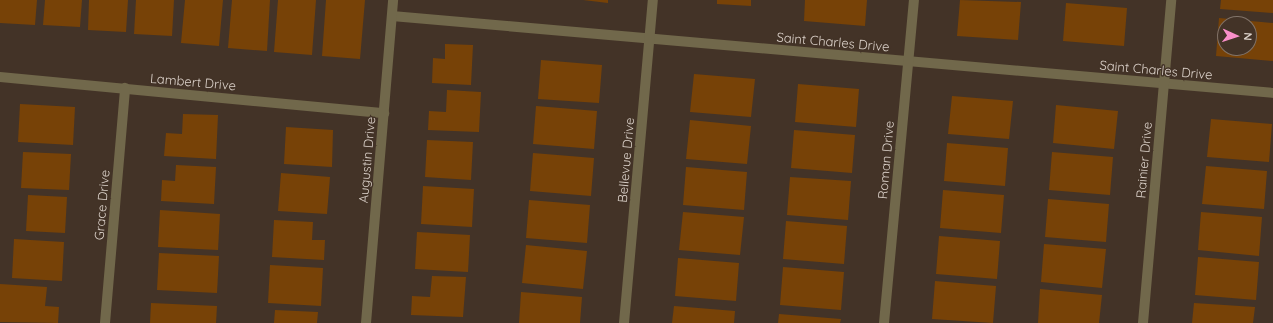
<!DOCTYPE html>
<html>
<head>
<meta charset="utf-8">
<style>
  body { margin:0 }
  #map { position:relative; width:1273px; height:323px; overflow:hidden; background:#433327; font-family:Quicksand,sans-serif }
  div>[style] { position:absolute }
  [style*='--x'] { left:calc(var(--x)*1px); top:calc(var(--y)*1px); width:calc(var(--w)*1px); rotate:calc(var(--a)*1deg) }
  .building>* { inset:0; background:#774207 }
  .street>* { height:10px; margin:-5px; padding:0 5px; transform-origin:5px; border-radius:5px; background:#71684b }
  span { translate:-50% -50%; white-space:nowrap; text-align:center; line-height:1.15; -webkit-text-stroke:3px #433327; paint-order:stroke }
  .street-label { font-size:13px; color:#ddd3cb }
  .north { position:absolute; left:1217px; top:16px; width:40px; height:40px; box-sizing:border-box; background:#433327; border:1px solid #817369; border-radius:50%; rotate:93deg; font-size:11px; font-weight:700; line-height:16px; text-align:center; color:#ddd3cb }
  .north::after { content:''; display:block; margin:auto; width:14px; height:18px; background:#f98fc9; clip-path:polygon(50% 0,100% 100%,50% 72%,0 100%) }
</style>
</head>
<body>
<div id="map">
  <div class="building">
    <div style="clip-path:polygon(0 0,37px 0,35px 25px,0 23px)"></div>
    <div style="clip-path:polygon(45px 0,82px 0,80px 27px,43px 25px)"></div>
    <div style="clip-path:polygon(89px 0,128px 0,126px 32px,88px 30px)"></div>
    <div style="clip-path:polygon(136px 0,174px 0,172px 36px,134px 34px)"></div>
    <div style="clip-path:polygon(185px 0,223px 0,219px 46px,181px 43px)"></div>
    <div style="clip-path:polygon(232px 0,270px 0,267px 51px,228px 48px)"></div>
    <div style="clip-path:polygon(278px 0,316px 0,312px 55px,274px 52px)"></div>
    <div style="clip-path:polygon(326px 0,365px 0,360px 59px,322px 56px)"></div>
    <div style="clip-path:polygon(583px 0,608px 0,608px 3px)"></div>
    <div style="clip-path:polygon(717px 0,751px 0,751px 6px,717px 4px)"></div>
    <div style="clip-path:polygon(805px 0,867px 0,865px 26px,804px 21px)"></div>
    <div style="clip-path:polygon(960px 0,1021px 2px,1018px 40px,957px 36px)"></div>
    <div style="clip-path:polygon(1221px 0,1273px 0,1273px 13px,1220px 9px)"></div>
    <div style="clip-path:polygon(1066px 3px,1127px 8px,1124px 46px,1063px 41px)"></div>
    <div style="clip-path:polygon(evenodd,1219px 18px,1273px 23px,1273px 61px,1216px 56px,1219px 18px,1225px 24px,1249px 24px,1249px 48px,1225px 48px,1225px 24px)"></div>
    <div style="clip-path:polygon(445px 44px,473px 45px,471px 85px,432px 83px,433px 58px,445px 59px)"></div>
    <div style="clip-path:polygon(541px 60px,602px 65px,599px 103px,538px 99px)"></div>
    <div style="clip-path:polygon(694px 74px,755px 79px,751px 117px,690px 112px)"></div>
    <div style="clip-path:polygon(798px 84px,859px 89px,856px 127px,795px 122px)"></div>
    <div style="clip-path:polygon(447px 90px,481px 92px,479px 132px,428px 130px,429px 111px,446px 112px)"></div>
    <div style="clip-path:polygon(952px 96px,1013px 101px,1009px 139px,948px 134px)"></div>
    <div style="clip-path:polygon(20px 104px,75px 107px,73px 145px,18px 142px)"></div>
    <div style="clip-path:polygon(1056px 105px,1118px 111px,1114px 149px,1053px 143px)"></div>
    <div style="clip-path:polygon(536px 106px,597px 111px,594px 149px,533px 144px)"></div>
    <div style="clip-path:polygon(183px 114px,218px 115px,216px 159px,164px 156px,166px 133px,182px 134px)"></div>
    <div style="clip-path:polygon(1211px 119px,1272px 124px,1269px 162px,1207px 157px)"></div>
    <div style="clip-path:polygon(690px 120px,751px 126px,747px 164px,686px 159px)"></div>
    <div style="clip-path:polygon(286px 127px,333px 130px,332px 167px,284px 164px)"></div>
    <div style="clip-path:polygon(794px 130px,855px 135px,852px 173px,791px 168px)"></div>
    <div style="clip-path:polygon(427px 140px,473px 142px,471px 180px,425px 177px)"></div>
    <div style="clip-path:polygon(947px 143px,1008px 148px,1005px 186px,944px 181px)"></div>
    <div style="clip-path:polygon(23px 152px,71px 154px,69px 190px,21px 188px)"></div>
    <div style="clip-path:polygon(1052px 152px,1113px 157px,1110px 195px,1049px 190px)"></div>
    <div style="clip-path:polygon(533px 153px,594px 158px,591px 196px,530px 191px)"></div>
    <div style="clip-path:polygon(176px 165px,216px 167px,214px 204px,161px 201px,162px 180px,175px 181px)"></div>
    <div style="clip-path:polygon(1206px 166px,1267px 171px,1264px 209px,1202px 204px)"></div>
    <div style="clip-path:polygon(686px 167px,747px 172px,744px 210px,683px 205px)"></div>
    <div style="clip-path:polygon(281px 173px,330px 177px,327px 214px,278px 211px)"></div>
    <div style="clip-path:polygon(790px 177px,851px 181px,848px 220px,787px 215px)"></div>
    <div style="clip-path:polygon(423px 186px,474px 189px,472px 227px,421px 224px)"></div>
    <div style="clip-path:polygon(943px 190px,1004px 195px,1001px 233px,940px 228px)"></div>
    <div style="clip-path:polygon(28px 195px,67px 197px,65px 233px,26px 231px)"></div>
    <div style="clip-path:polygon(1048px 199px,1109px 204px,1106px 242px,1045px 237px)"></div>
    <div style="clip-path:polygon(529px 200px,590px 205px,587px 243px,526px 238px)"></div>
    <div style="clip-path:polygon(160px 210px,220px 214px,218px 250px,158px 247px)"></div>
    <div style="clip-path:polygon(683px 212px,744px 217px,740px 255px,679px 250px)"></div>
    <div style="clip-path:polygon(1201px 212px,1262px 217px,1259px 256px,1198px 250px)"></div>
    <div style="clip-path:polygon(274px 220px,313px 222px,312px 240px,325px 240px,324px 260px,272px 257px)"></div>
    <div style="clip-path:polygon(786px 221px,847px 226px,844px 264px,783px 259px)"></div>
    <div style="clip-path:polygon(417px 232px,470px 235px,468px 272px,415px 269px)"></div>
    <div style="clip-path:polygon(939px 236px,1000px 241px,997px 279px,936px 274px)"></div>
    <div style="clip-path:polygon(14px 239px,64px 242px,62px 281px,12px 278px)"></div>
    <div style="clip-path:polygon(1044px 244px,1106px 249px,1102px 288px,1041px 282px)"></div>
    <div style="clip-path:polygon(526px 245px,587px 251px,583px 289px,522px 283px)"></div>
    <div style="clip-path:polygon(159px 253px,219px 256px,217px 293px,157px 290px)"></div>
    <div style="clip-path:polygon(1198px 257px,1259px 262px,1256px 300px,1195px 295px)"></div>
    <div style="clip-path:polygon(678px 258px,739px 263px,736px 301px,675px 296px)"></div>
    <div style="clip-path:polygon(270px 265px,323px 268px,321px 306px,268px 303px)"></div>
    <div style="clip-path:polygon(783px 267px,844px 272px,841px 310px,780px 305px)"></div>
    <div style="clip-path:polygon(432px 276px,466px 277px,463px 317px,411px 315px,412px 296px,430px 297px)"></div>
    <div style="clip-path:polygon(935px 281px,996px 286px,993px 323px,932px 319px)"></div>
    <div style="clip-path:polygon(0 284px,47px 287px,45px 306px,59px 307px,58px 323px,0 322px)"></div>
    <div style="clip-path:polygon(1040px 289px,1102px 295px,1099px 323px,1038px 323px)"></div>
    <div style="clip-path:polygon(521px 292px,582px 297px,580px 323px,519px 323px)"></div>
    <div style="clip-path:polygon(151px 303px,217px 306px,216px 323px,150px 323px)"></div>
    <div style="clip-path:polygon(1194px 303px,1255px 307px,1253px 323px,1192px 323px)"></div>
    <div style="clip-path:polygon(674px 306px,735px 311px,734px 323px,672px 323px)"></div>
    <div style="clip-path:polygon(275px 310px,318px 312px,317px 323px,274px 323px)"></div>
    <div style="clip-path:polygon(779px 314px,841px 319px,840px 323px,778px 323px)"></div>
  </div>
  <div class="street">
    <div style="--x:392;--y:16;--w:884;--a:4.99"></div>
    <div style="--x:0;--y:77;--w:386;--a:5.4"></div>
    <div style="--x:105;--y:323;--w:236;--a:-85.1"></div>
    <div style="--x:366;--y:323;--w:324;--a:-85.2"></div>
    <div style="--x:624;--y:323;--w:324;--a:-84.9"></div>
    <div style="--x:884;--y:323;--w:324;--a:-84.7"></div>
    <div style="--x:1143;--y:323;--w:324;--a:-85"></div>
  </div>
  <div class="street-label">
    <span style="left:833px;top:42px;rotate:5deg">Saint Charles Drive</span>
    <span style="left:1156px;top:70px;rotate:5deg">Saint Charles Drive</span>
    <span style="left:193px;top:82px;rotate:5deg">Lambert Drive</span>
    <span style="left:367px;top:160px;rotate:-85deg">Augustin Drive</span>
    <span style="left:626px;top:160px;rotate:-85deg">Bellevue Drive</span>
    <span style="left:886px;top:160px;rotate:-85deg">Roman Drive</span>
    <span style="left:1144px;top:160px;rotate:-85deg">Rainier Drive</span>
    <span style="left:102px;top:205px;rotate:-85deg">Grace Drive</span>
  </div>
  <div class="north">N</div>
</div>
</body>
</html>
